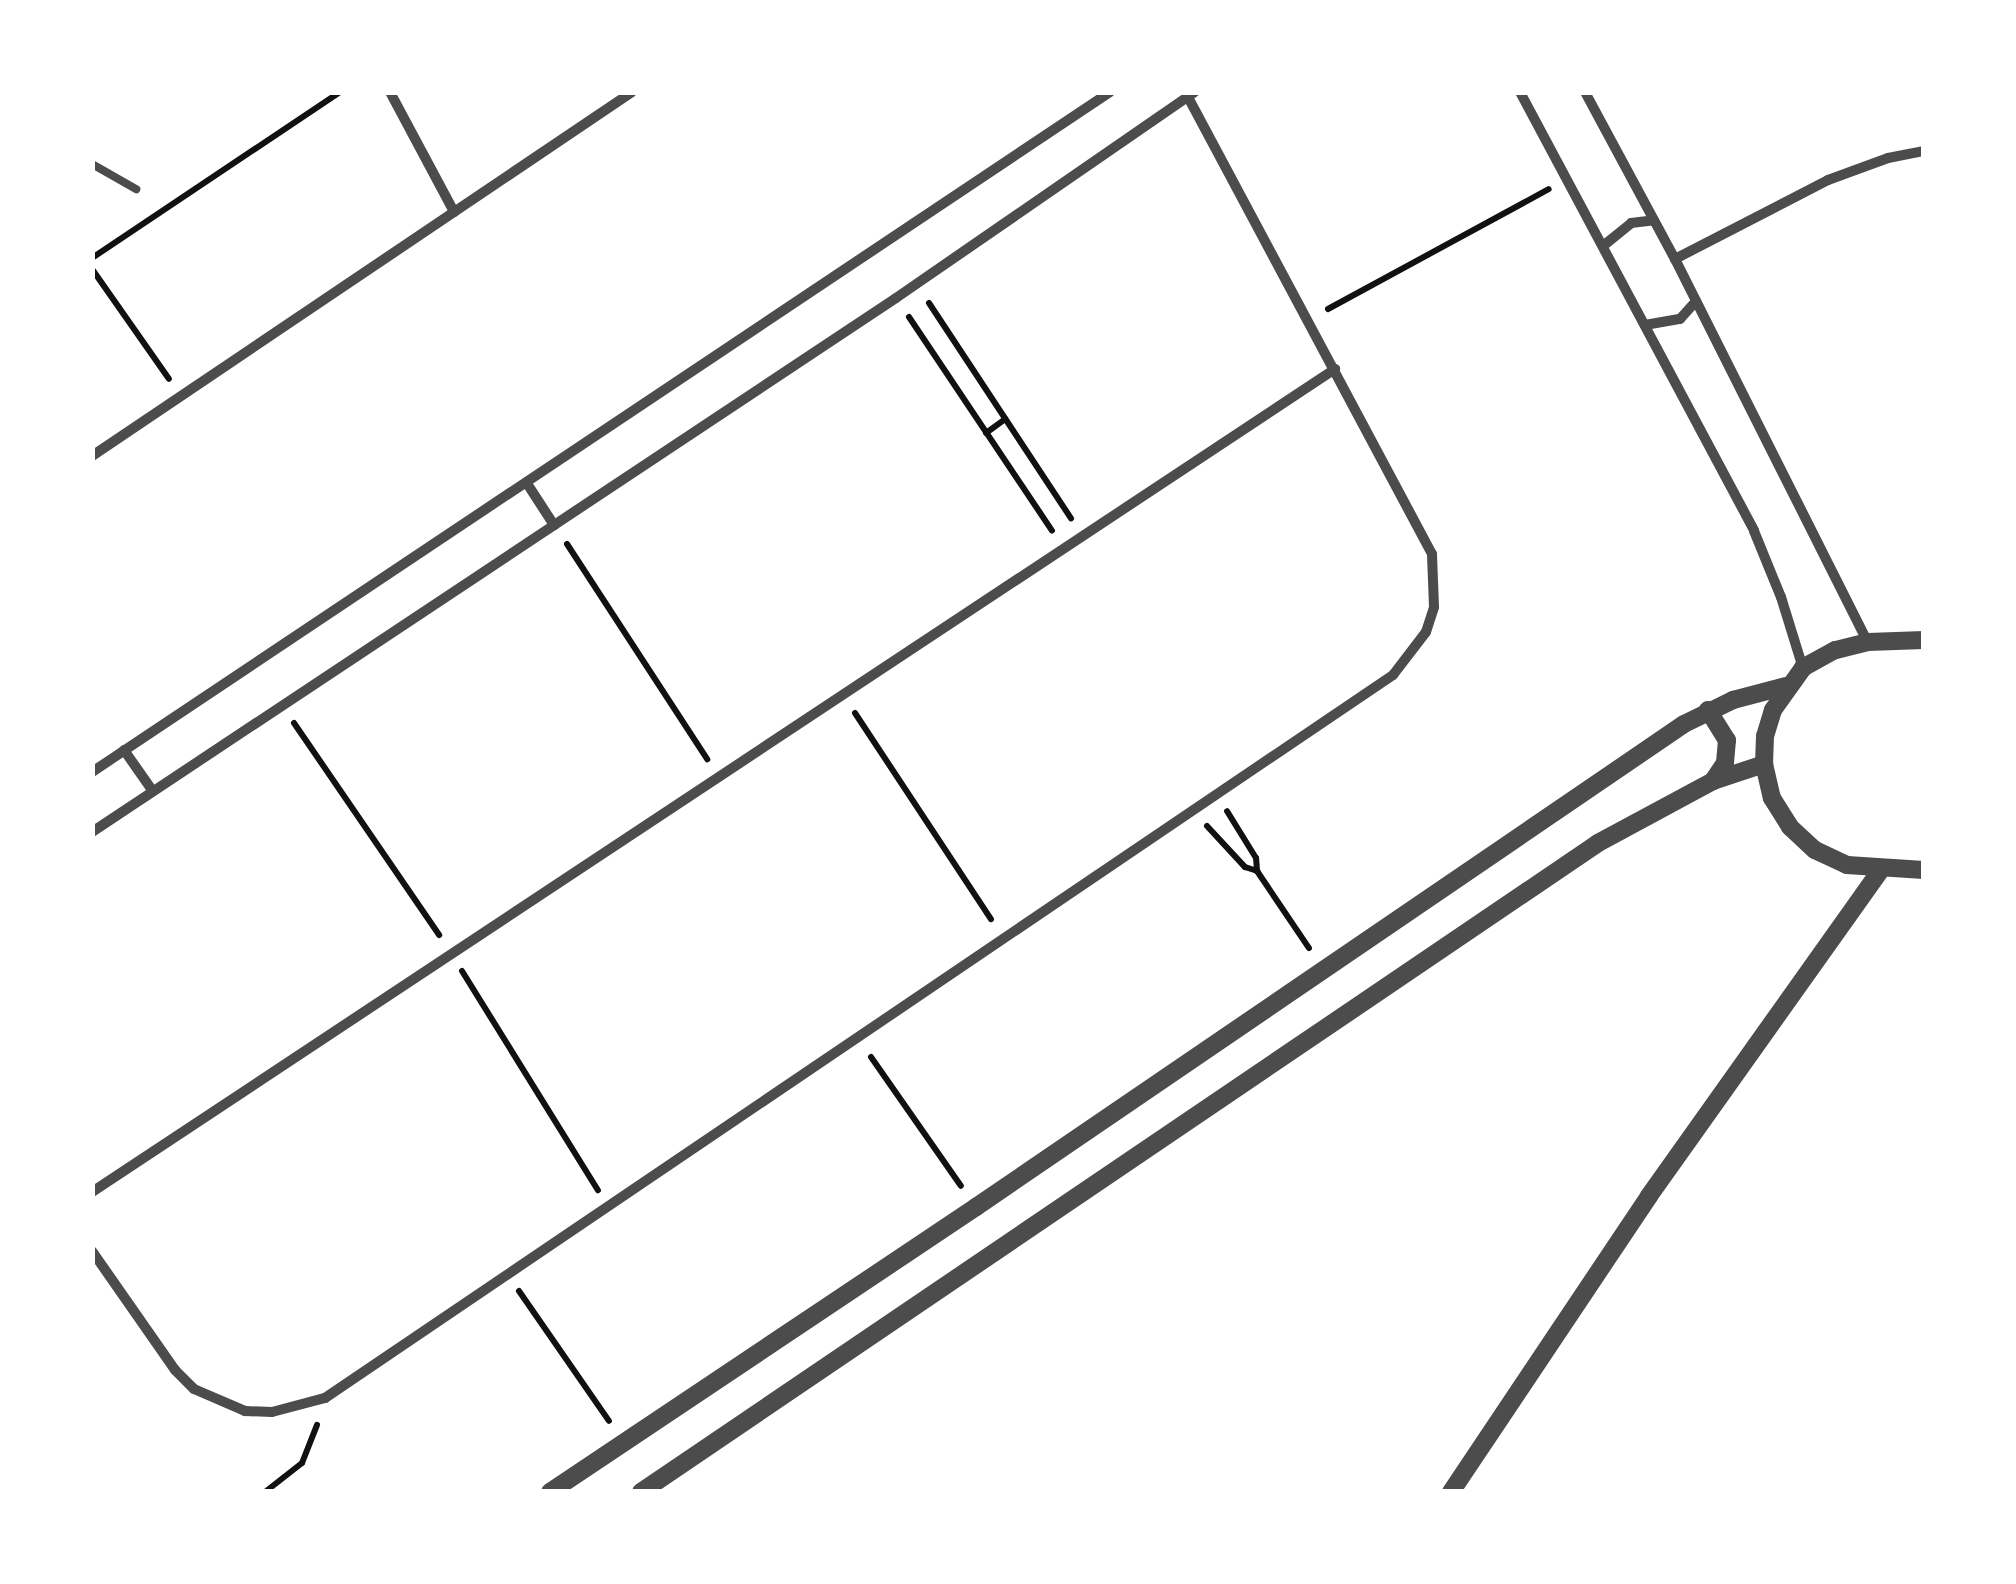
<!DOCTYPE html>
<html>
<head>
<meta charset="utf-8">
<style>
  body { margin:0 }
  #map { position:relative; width:2016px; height:1584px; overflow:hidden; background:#fff; font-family:Figtree,sans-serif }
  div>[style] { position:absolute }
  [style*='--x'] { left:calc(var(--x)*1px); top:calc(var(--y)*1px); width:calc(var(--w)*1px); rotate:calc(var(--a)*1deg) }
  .path>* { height:6px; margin:-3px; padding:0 3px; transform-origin:3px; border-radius:3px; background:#111 }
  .service>* { height:8px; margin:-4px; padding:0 4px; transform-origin:4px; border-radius:4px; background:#4c4c4c }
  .minor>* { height:10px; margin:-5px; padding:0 5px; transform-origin:5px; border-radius:5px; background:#4c4c4c }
  .tertiary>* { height:18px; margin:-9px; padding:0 9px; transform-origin:9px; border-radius:9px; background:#4c4c4c }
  span { translate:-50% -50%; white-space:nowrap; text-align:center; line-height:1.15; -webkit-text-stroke:10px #fff; paint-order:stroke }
  .frame { position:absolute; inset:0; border:95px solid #fff; pointer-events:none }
</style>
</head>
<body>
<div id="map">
  <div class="path">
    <div style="--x:92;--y:258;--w:298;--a:-33.8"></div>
    <div style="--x:92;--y:269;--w:134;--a:55"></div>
    <div style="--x:929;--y:303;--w:258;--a:56.6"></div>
    <div style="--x:1328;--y:309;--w:251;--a:-28.5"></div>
    <div style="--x:909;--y:317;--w:257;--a:56.2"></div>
    <div style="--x:986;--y:433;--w:24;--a:-36"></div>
    <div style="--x:567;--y:544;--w:257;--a:56.9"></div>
    <div style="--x:855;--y:713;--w:247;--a:56.6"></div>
    <div style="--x:294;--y:723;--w:257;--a:55.6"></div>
    <div style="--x:1207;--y:826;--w:56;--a:47.2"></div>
    <div style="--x:1245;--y:867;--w:13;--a:18"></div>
    <div style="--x:1257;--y:871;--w:13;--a:-94"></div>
    <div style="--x:1256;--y:858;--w:55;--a:-121.7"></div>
    <div style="--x:1257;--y:871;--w:93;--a:56"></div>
    <div style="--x:462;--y:971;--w:258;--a:58.2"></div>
    <div style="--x:871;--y:1057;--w:157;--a:55.1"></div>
    <div style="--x:519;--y:1291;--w:158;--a:55.3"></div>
    <div style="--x:265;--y:1492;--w:47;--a:-38.1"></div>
    <div style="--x:302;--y:1463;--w:41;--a:-68.5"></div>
  </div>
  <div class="service">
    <div style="--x:92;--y:164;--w:51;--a:29.6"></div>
  </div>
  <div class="minor">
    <div style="--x:390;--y:92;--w:136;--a:61.9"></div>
    <div style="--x:1520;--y:92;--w:497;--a:61.9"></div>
    <div style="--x:1754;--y:531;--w:71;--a:67.8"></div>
    <div style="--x:1781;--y:597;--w:74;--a:72.8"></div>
    <div style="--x:1585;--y:92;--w:190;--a:61.7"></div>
    <div style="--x:1675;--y:259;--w:429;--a:63.3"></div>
    <div style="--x:1603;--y:246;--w:36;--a:-39"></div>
    <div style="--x:1631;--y:223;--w:23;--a:-7"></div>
    <div style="--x:1675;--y:259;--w:172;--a:-27.3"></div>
    <div style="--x:1828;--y:180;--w:64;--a:-20.1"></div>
    <div style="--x:1888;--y:158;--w:37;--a:-11"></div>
    <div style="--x:1645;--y:325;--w:36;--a:-10"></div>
    <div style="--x:1680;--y:319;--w:24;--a:-48"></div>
    <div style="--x:92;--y:456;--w:651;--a:-33.98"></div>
    <div style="--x:528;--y:485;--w:48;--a:57"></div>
    <div style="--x:124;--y:750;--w:49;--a:55"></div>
    <div style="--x:92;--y:772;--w:1224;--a:-33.74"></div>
    <div style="--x:92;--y:832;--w:965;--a:-33.59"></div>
    <div style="--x:896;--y:298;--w:363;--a:-34.6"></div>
    <div style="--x:92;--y:1192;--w:1491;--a:-33.51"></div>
    <div style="--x:92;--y:1251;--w:145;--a:55.1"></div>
    <div style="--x:175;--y:1370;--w:27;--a:45"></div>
    <div style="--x:194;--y:1389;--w:56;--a:23.3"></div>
    <div style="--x:245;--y:1411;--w:27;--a:2"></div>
    <div style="--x:272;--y:1412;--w:55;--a:-14.8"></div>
    <div style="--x:325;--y:1398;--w:1290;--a:-34.1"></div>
    <div style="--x:1393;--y:675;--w:54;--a:-52.5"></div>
    <div style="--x:1426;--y:632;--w:26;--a:-72"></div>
    <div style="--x:1434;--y:607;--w:53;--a:-92.2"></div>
    <div style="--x:1432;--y:554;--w:518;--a:-118.1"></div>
  </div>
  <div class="tertiary">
    <div style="--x:1924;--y:640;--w:56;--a:178"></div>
    <div style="--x:1868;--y:642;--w:34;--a:166"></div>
    <div style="--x:1835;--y:650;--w:37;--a:151"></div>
    <div style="--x:1803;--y:668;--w:52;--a:125.5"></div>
    <div style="--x:1773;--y:710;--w:27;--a:107"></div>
    <div style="--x:1765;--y:736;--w:28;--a:92"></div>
    <div style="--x:1764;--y:764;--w:35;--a:77"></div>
    <div style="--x:1772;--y:798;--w:34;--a:58"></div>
    <div style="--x:1790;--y:827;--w:34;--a:43"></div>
    <div style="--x:1815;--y:850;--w:35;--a:25"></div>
    <div style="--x:1847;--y:865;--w:77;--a:3.7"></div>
    <div style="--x:1708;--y:710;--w:36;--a:58"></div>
    <div style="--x:1727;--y:740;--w:23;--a:95"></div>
    <div style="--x:1725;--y:763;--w:22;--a:124"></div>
    <div style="--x:550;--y:1492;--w:513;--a:-33.78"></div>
    <div style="--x:976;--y:1207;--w:857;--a:-34.3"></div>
    <div style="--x:1684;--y:724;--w:55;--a:-26.1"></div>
    <div style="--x:1733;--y:700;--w:55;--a:-14.8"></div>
    <div style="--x:641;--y:1492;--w:1156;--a:-34.14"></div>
    <div style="--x:1598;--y:843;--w:131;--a:-28.3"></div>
    <div style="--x:1713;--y:781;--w:54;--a:-18.4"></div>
    <div style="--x:1451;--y:1492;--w:356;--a:-56.2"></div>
    <div style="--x:1649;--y:1196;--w:400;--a:-54.6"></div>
  </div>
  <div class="frame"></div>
</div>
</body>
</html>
